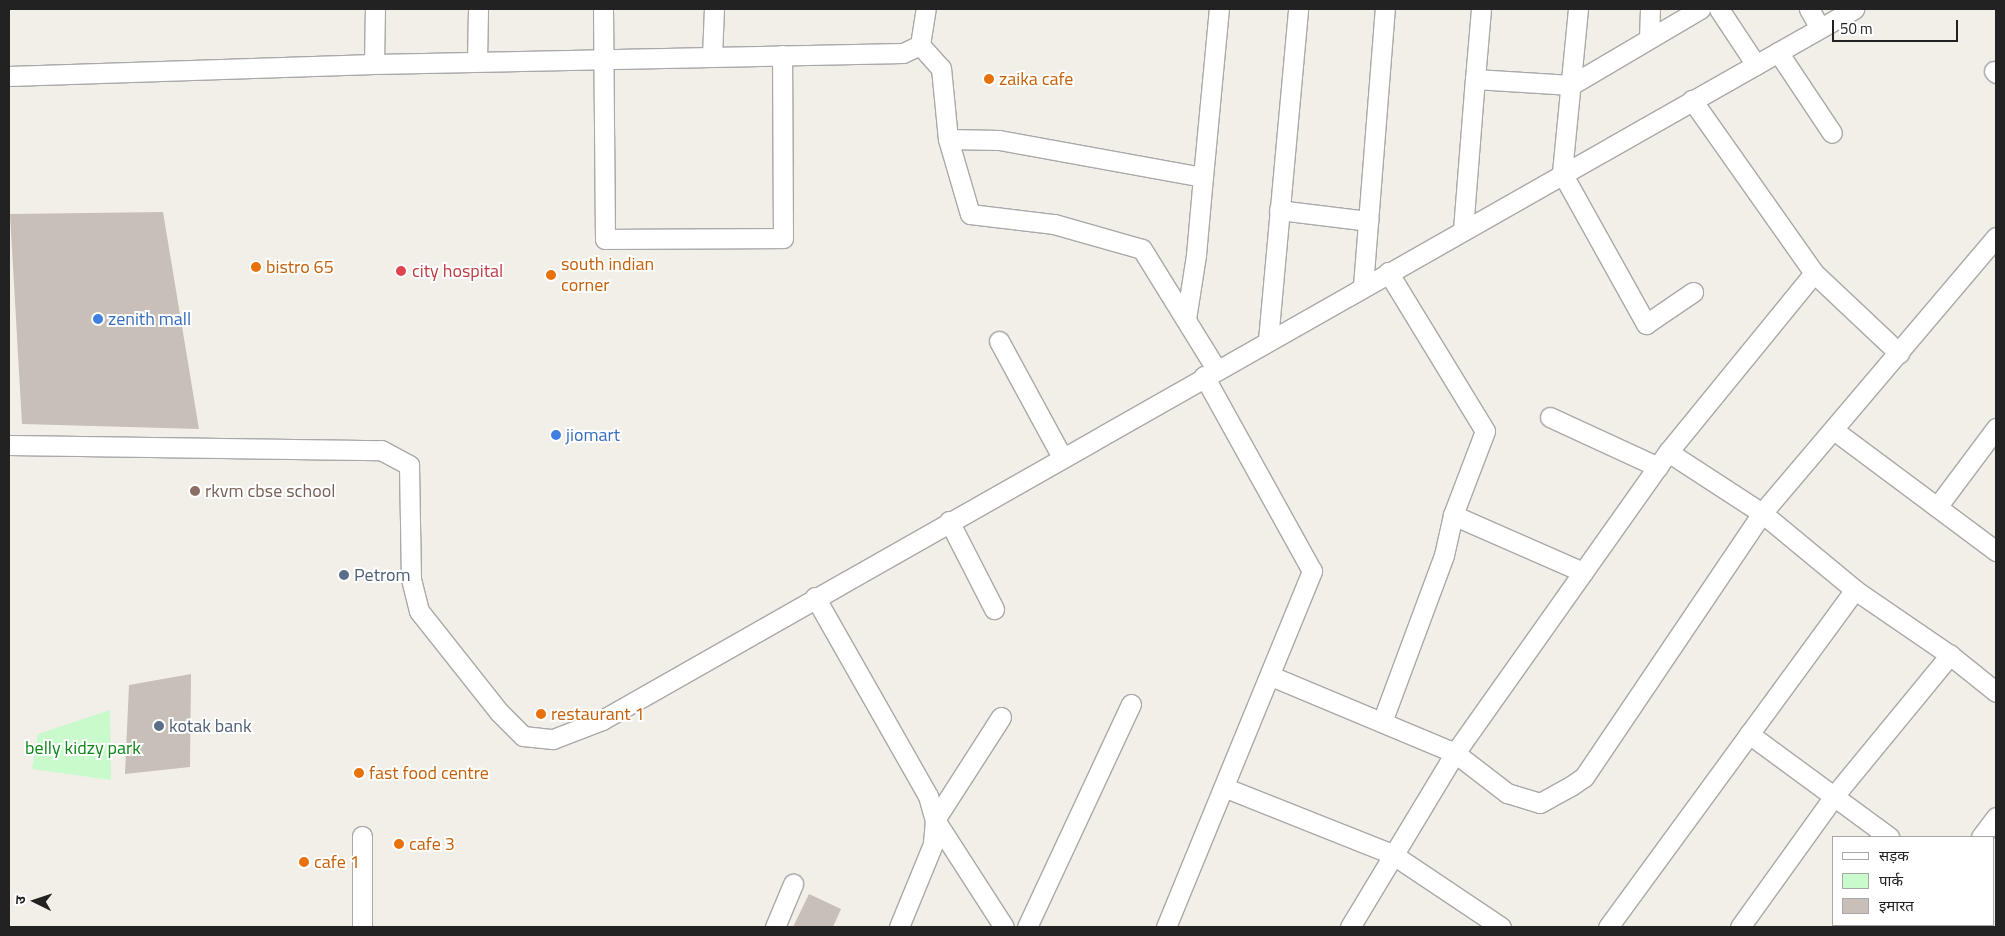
<!DOCTYPE html>
<html>
<head>
<meta charset="utf-8">
<style>
  body { margin:0 }
  #map { position:relative; width:2005px; height:936px; overflow:hidden; background:#f2efe9; font-family:"Titillium Web","Noto Sans Devanagari",sans-serif }
  div>[style] { position:absolute }
  [style*='--x'] { left:calc(var(--x)*1px); top:calc(var(--y)*1px); width:calc(var(--w)*1px); rotate:calc(var(--a)*1deg) }
  .park>* { inset:0; background:#c8facc }
  .building>* { inset:0; background:#c7bfb8 }
  .roads { filter:drop-shadow(1px 0 #a9a9a9) drop-shadow(-1px 0 #a9a9a9) drop-shadow(0 1px #a9a9a9) drop-shadow(0 -1px #a9a9a9) }
  .minor>* { height:19px; margin:-9.5px; padding:0 9.5px; transform-origin:9.5px; border-radius:9.5px; background:#fff }
  .dots>* { width:14px; height:14px; translate:-50% -50%; box-sizing:border-box; border:2px solid #fff; border-radius:50% }
  span { translate:-50% -50%; white-space:nowrap; text-align:center; line-height:1.15; -webkit-text-stroke:4px #fff; paint-order:stroke }
  .food-label { font-size:18px; color:#c56008 }
  .left { translate:0 -50%; text-align:left }
  .health-label { font-size:18px; color:#be3a42 }
  .shop-label { font-size:18px; color:#366cbe }
  .education-label { font-size:18px; color:#785e54 }
  .service-label { font-size:18px; color:#4e5e75 }
  .park-label { font-size:18px; color:#0c8416 }
  .frame { position:absolute; inset:0; border:10px solid #222; pointer-events:none }
  .legend { position:absolute; left:1832px; top:836px; width:162px; height:90px; box-sizing:border-box; background:#fff; border:1px solid #a7a7a7; margin:0; padding:6px 9px; list-style:none; font-size:15px; color:#222 }
  .legend li { display:flex; align-items:center; gap:10px; height:25px }
  .legend b { width:25px; border:1px solid #a7a7a7 }
  .north { position:absolute; left:10px; top:876px; width:50px; height:50px; -webkit-text-stroke:4px #fff; paint-order:stroke; rotate:274deg; font-size:14px; font-weight:700; line-height:20px; text-align:center; color:#222 }
  .north::after { content:''; display:block; margin:auto; width:18px; height:22px; background:#222; clip-path:polygon(50% 0,100% 100%,50% 72%,0 100%) }
  .scale { position:absolute; left:1832px; top:20px; width:126px; height:22px; box-sizing:border-box; border:2px solid #222; border-top:0; padding-left:6px; font-size:15px; line-height:18px; white-space:nowrap; color:#222; -webkit-text-stroke:4px #fff; paint-order:stroke }
</style>
</head>
<body>
<div id="map">
  <div class="park">
    <div style="clip-path:polygon(110px 710px,111px 780px,32px 769px,38px 734px)"></div>
  </div>
  <div class="building">
    <div style="clip-path:polygon(163px 212px,199px 429px,22px 424px,10px 214px)"></div>
    <div style="clip-path:polygon(191px 674px,190px 767px,125px 774px,129px 685px)"></div>
    <div style="clip-path:polygon(809px 894px,841px 909px,833px 927px,793px 927px)"></div>
  </div>
  <div class="roads">
    <div class="minor">
      <div style="--x:603;--y:9;--w:230;--a:89.5"></div>
      <div style="--x:605;--y:239;--w:178;--a:-0.3"></div>
      <div style="--x:783;--y:238;--w:183;--a:-90.3"></div>
      <div style="--x:1578;--y:9;--w:165;--a:95.6"></div>
      <div style="--x:1562;--y:173;--w:173;--a:60.9"></div>
      <div style="--x:1646;--y:324;--w:57;--a:-34.2"></div>
      <div style="--x:1719;--y:9;--w:67;--a:56.5"></div>
      <div style="--x:1809;--y:9;--w:22;--a:60"></div>
      <div style="--x:1649;--y:38;--w:29;--a:-88"></div>
      <div style="--x:920;--y:45;--w:31;--a:48"></div>
      <div style="--x:941;--y:68;--w:71;--a:84.4"></div>
      <div style="--x:948;--y:139;--w:78;--a:73.7"></div>
      <div style="--x:970;--y:214;--w:85;--a:6.8"></div>
      <div style="--x:1054;--y:224;--w:91;--a:15.9"></div>
      <div style="--x:1142;--y:249;--w:141;--a:58.3"></div>
      <div style="--x:1778;--y:52;--w:97;--a:56.3"></div>
      <div style="--x:712;--y:56;--w:47;--a:-87.6"></div>
      <div style="--x:477;--y:61;--w:52;--a:-88.9"></div>
      <div style="--x:374;--y:64;--w:55;--a:-89"></div>
      <div style="--x:1994;--y:71;--w:3;--a:45"></div>
      <div style="--x:9;--y:76;--w:365;--a:-1.9"></div>
      <div style="--x:374;--y:64;--w:529;--a:-1.19"></div>
      <div style="--x:903;--y:53;--w:19;--a:-25"></div>
      <div style="--x:920;--y:45;--w:36;--a:-81"></div>
      <div style="--x:1475;--y:79;--w:70;--a:-85.1"></div>
      <div style="--x:948;--y:139;--w:51;--a:1.1"></div>
      <div style="--x:999;--y:140;--w:207;--a:10.3"></div>
      <div style="--x:1203;--y:177;--w:169;--a:-84.6"></div>
      <div style="--x:1279;--y:210;--w:90;--a:7"></div>
      <div style="--x:1463;--y:230;--w:151;--a:-85.5"></div>
      <div style="--x:1475;--y:79;--w:96;--a:3.6"></div>
      <div style="--x:1571;--y:85;--w:150;--a:-30.5"></div>
      <div style="--x:1388;--y:272;--w:186;--a:58.6"></div>
      <div style="--x:1485;--y:431;--w:90;--a:110.9"></div>
      <div style="--x:1814;--y:273;--w:117;--a:43.3"></div>
      <div style="--x:1363;--y:286;--w:278;--a:-85.5"></div>
      <div style="--x:1186;--y:319;--w:65;--a:-81.1"></div>
      <div style="--x:1196;--y:255;--w:78;--a:-84.9"></div>
      <div style="--x:1268;--y:340;--w:332;--a:-84.8"></div>
      <div style="--x:999;--y:341;--w:132;--a:61.5"></div>
      <div style="--x:1550;--y:417;--w:119;--a:24.8"></div>
      <div style="--x:1835;--y:431;--w:201;--a:36.7"></div>
      <div style="--x:9;--y:445;--w:372;--a:0.8"></div>
      <div style="--x:381;--y:450;--w:32;--a:28"></div>
      <div style="--x:409;--y:465;--w:114;--a:89"></div>
      <div style="--x:411;--y:579;--w:33;--a:76"></div>
      <div style="--x:419;--y:611;--w:129;--a:51.6"></div>
      <div style="--x:499;--y:712;--w:34;--a:45"></div>
      <div style="--x:523;--y:736;--w:30;--a:6"></div>
      <div style="--x:553;--y:739;--w:53;--a:-21.2"></div>
      <div style="--x:602;--y:720;--w:1440;--a:-29.59"></div>
      <div style="--x:1668;--y:452;--w:231;--a:-50.8"></div>
      <div style="--x:1814;--y:273;--w:212;--a:-125.2"></div>
      <div style="--x:1937;--y:507;--w:99;--a:-53.2"></div>
      <div style="--x:949;--y:521;--w:99;--a:62.9"></div>
      <div style="--x:815;--y:597;--w:229;--a:60.4"></div>
      <div style="--x:928;--y:796;--w:25;--a:74"></div>
      <div style="--x:935;--y:820;--w:24;--a:95"></div>
      <div style="--x:933;--y:844;--w:90;--a:112.3"></div>
      <div style="--x:1271;--y:676;--w:199;--a:22.7"></div>
      <div style="--x:1455;--y:753;--w:66;--a:37.6"></div>
      <div style="--x:1507;--y:793;--w:34;--a:17"></div>
      <div style="--x:1540;--y:803;--w:35;--a:-29"></div>
      <div style="--x:1571;--y:786;--w:16;--a:-35"></div>
      <div style="--x:1584;--y:777;--w:318;--a:-56"></div>
      <div style="--x:1762;--y:513;--w:362;--a:-49.7"></div>
      <div style="--x:1001;--y:717;--w:122;--a:122.7"></div>
      <div style="--x:935;--y:820;--w:127;--a:57.2"></div>
      <div style="--x:1382;--y:722;--w:178;--a:-69.6"></div>
      <div style="--x:1444;--y:555;--w:41;--a:-77.3"></div>
      <div style="--x:1453;--y:515;--w:142;--a:23.7"></div>
      <div style="--x:1749;--y:734;--w:174;--a:36.3"></div>
      <div style="--x:1226;--y:788;--w:179;--a:21.7"></div>
      <div style="--x:1392;--y:854;--w:131;--a:33.8"></div>
      <div style="--x:1981;--y:837;--w:25;--a:-53"></div>
      <div style="--x:362;--y:927;--w:91;--a:-90"></div>
      <div style="--x:775;--y:927;--w:47;--a:-67.3"></div>
      <div style="--x:1027;--y:927;--w:246;--a:-65"></div>
      <div style="--x:1166;--y:927;--w:385;--a:-67.7"></div>
      <div style="--x:1312;--y:571;--w:223;--a:-119"></div>
      <div style="--x:1350;--y:927;--w:203;--a:-58.9"></div>
      <div style="--x:1455;--y:753;--w:369;--a:-54.7"></div>
      <div style="--x:1668;--y:452;--w:112;--a:33"></div>
      <div style="--x:1762;--y:513;--w:121;--a:39.6"></div>
      <div style="--x:1855;--y:590;--w:115;--a:34.4"></div>
      <div style="--x:1950;--y:655;--w:59;--a:38.8"></div>
      <div style="--x:1608;--y:927;--w:418;--a:-53.8"></div>
      <div style="--x:1740;--y:927;--w:161;--a:-54.3"></div>
      <div style="--x:1834;--y:796;--w:183;--a:-50.6"></div>
      <div style="--x:1912;--y:927;--w:3;--a:-45"></div>
    </div>
  </div>
  <div class="dots">
    <div style="left:989px;top:79px;background:#e8710a"></div>
    <div style="left:256px;top:267px;background:#e8710a"></div>
    <div style="left:401px;top:271px;background:#e0444e"></div>
    <div style="left:551px;top:275px;background:#e8710a"></div>
    <div style="left:98px;top:319px;background:#3f7fe0"></div>
    <div style="left:556px;top:435px;background:#3f7fe0"></div>
    <div style="left:195px;top:491px;background:#8d6e63"></div>
    <div style="left:344px;top:575px;background:#5c6f8a"></div>
    <div style="left:541px;top:714px;background:#e8710a"></div>
    <div style="left:159px;top:726px;background:#5c6f8a"></div>
    <div style="left:359px;top:773px;background:#e8710a"></div>
    <div style="left:399px;top:844px;background:#e8710a"></div>
    <div style="left:304px;top:862px;background:#e8710a"></div>
  </div>
  <div class="food-label">
    <span class="left" style="left:999px;top:79px">zaika cafe</span>
    <span class="left" style="left:561px;top:275px">south indian<br>corner</span>
    <span class="left" style="left:266px;top:267px">bistro 65</span>
    <span class="left" style="left:551px;top:714px">restaurant 1</span>
    <span class="left" style="left:369px;top:773px">fast food centre</span>
    <span class="left" style="left:409px;top:844px">cafe 3</span>
    <span class="left" style="left:314px;top:862px">cafe 1</span>
  </div>
  <div class="health-label">
    <span class="left" style="left:412px;top:271px">city hospital</span>
  </div>
  <div class="shop-label">
    <span class="left" style="left:108px;top:319px">zenith mall</span>
    <span class="left" style="left:566px;top:435px">jiomart</span>
  </div>
  <div class="education-label">
    <span class="left" style="left:205px;top:491px">rkvm cbse school</span>
  </div>
  <div class="service-label">
    <span class="left" style="left:354px;top:575px">Petrom</span>
    <span class="left" style="left:169px;top:726px">kotak bank</span>
  </div>
  <div class="park-label">
    <span style="left:83px;top:748px">belly kidzy park</span>
  </div>
  <div class="frame"></div>
  <ul class="legend">
  <li><b style="height:6px;background:#fff"></b>सड़क</li>
  <li><b style="height:14px;background:#c8facc"></b>पार्क</li>
  <li><b style="height:14px;background:#c7bfb8"></b>इमारत</li>
  </ul>
  <div class="north">उ</div>
  <div class="scale">50 m</div>
</div>
</body>
</html>
